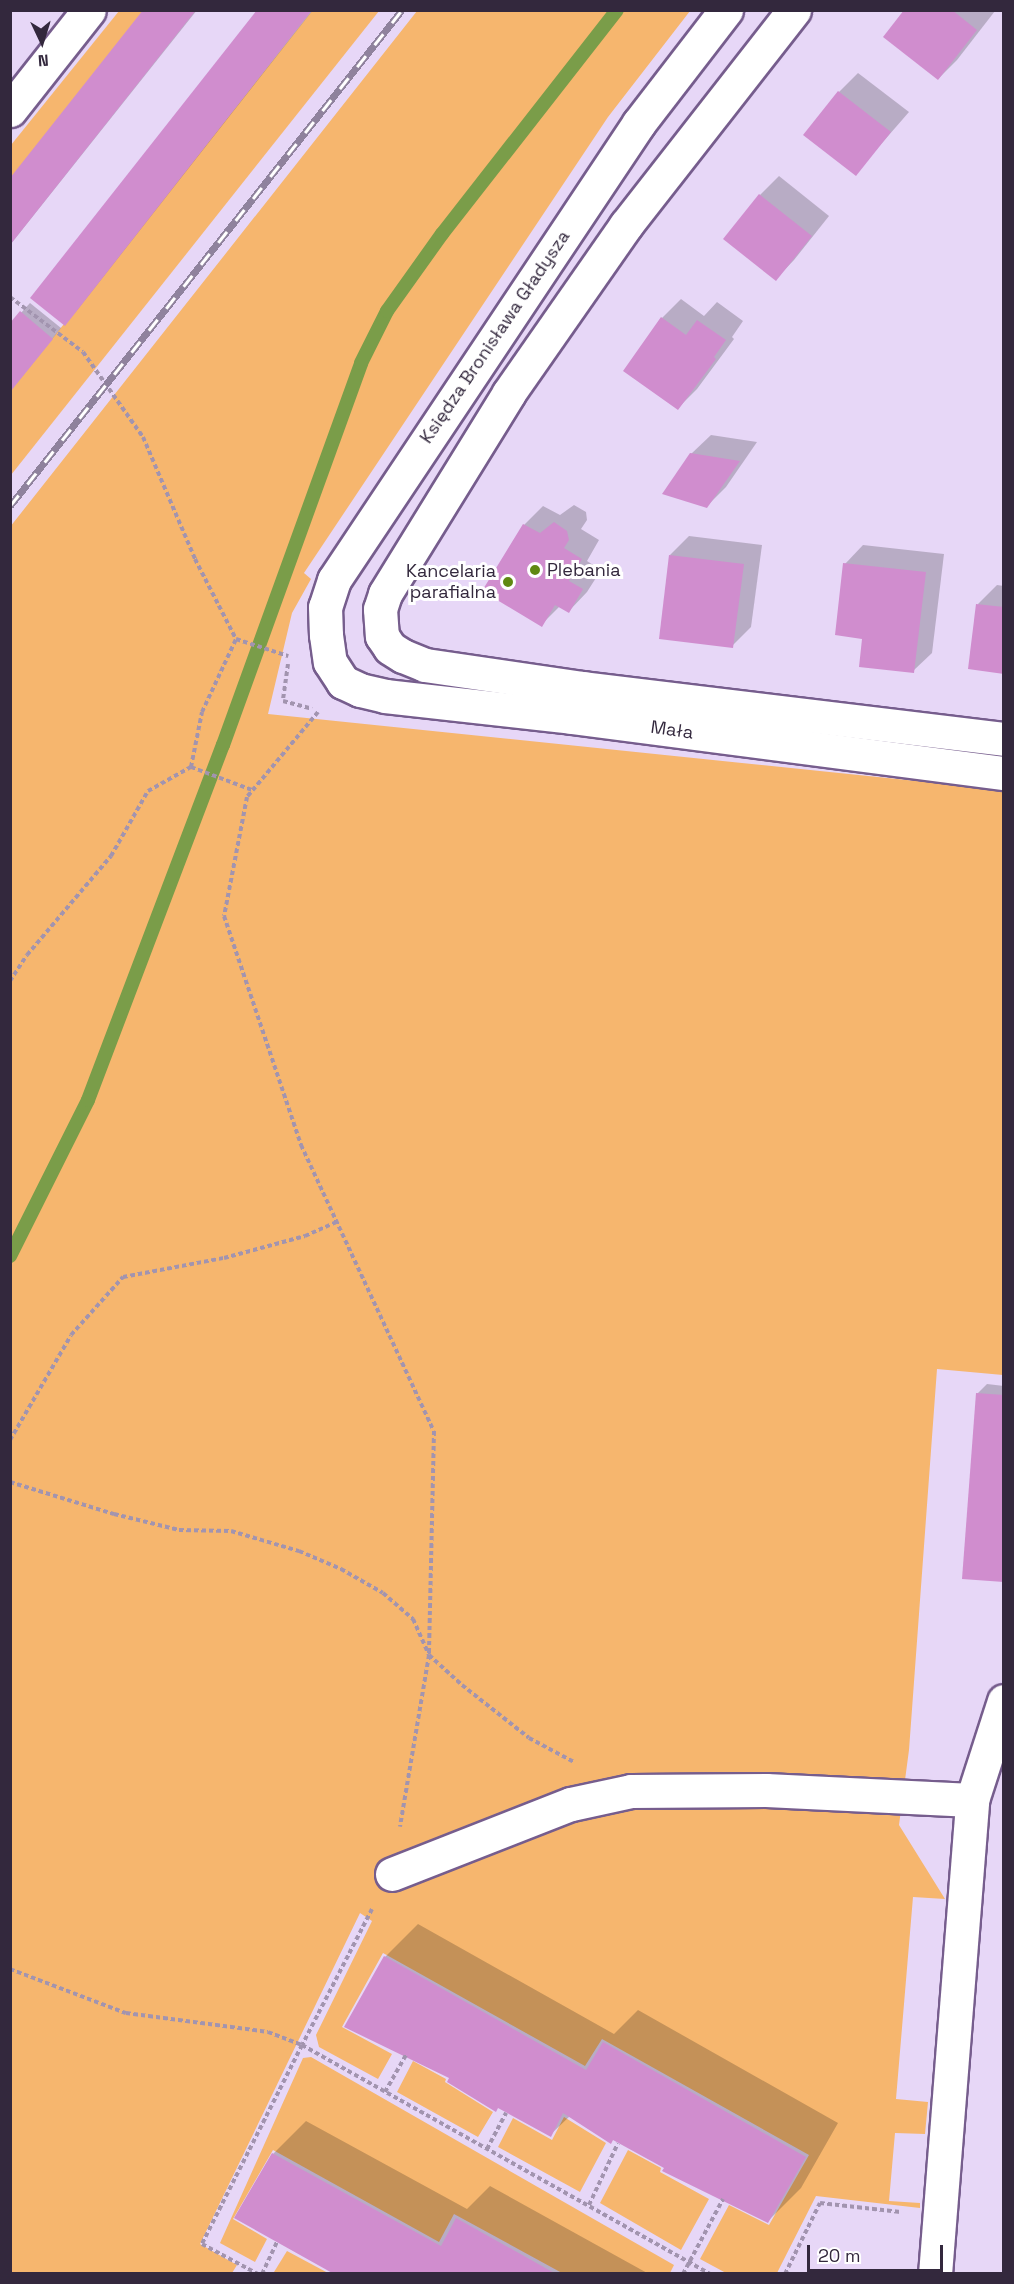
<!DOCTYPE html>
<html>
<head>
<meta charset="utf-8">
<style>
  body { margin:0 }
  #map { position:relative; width:1014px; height:2284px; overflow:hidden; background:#e7d7f7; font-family:"Space Grotesk",sans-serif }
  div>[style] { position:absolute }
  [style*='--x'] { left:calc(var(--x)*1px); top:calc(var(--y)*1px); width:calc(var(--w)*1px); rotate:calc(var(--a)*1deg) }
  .green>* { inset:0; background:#f6b66e }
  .shadow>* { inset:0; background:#0003 }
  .stream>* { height:14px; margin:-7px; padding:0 7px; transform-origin:7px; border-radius:7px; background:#7a9d49 }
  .building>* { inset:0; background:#d08dce }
  .path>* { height:4px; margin-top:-2px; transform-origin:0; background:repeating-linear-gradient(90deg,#a294af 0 4.5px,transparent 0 7.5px) }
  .roads { filter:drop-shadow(2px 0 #765d8d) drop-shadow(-2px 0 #765d8d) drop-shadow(0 2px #765d8d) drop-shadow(0 -2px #765d8d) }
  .minor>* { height:33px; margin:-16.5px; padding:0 16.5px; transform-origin:16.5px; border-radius:16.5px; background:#fff }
  .rail>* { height:7px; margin-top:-3.5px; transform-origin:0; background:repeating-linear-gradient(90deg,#fff 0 14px,#8f829d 0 28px); box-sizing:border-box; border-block:2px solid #8f829d }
  .dots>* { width:16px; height:16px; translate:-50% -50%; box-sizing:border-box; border:3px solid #fff; border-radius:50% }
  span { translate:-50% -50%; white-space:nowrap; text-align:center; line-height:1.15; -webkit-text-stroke:6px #fff; paint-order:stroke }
  .street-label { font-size:18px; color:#33283d }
  .poi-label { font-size:18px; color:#33283d }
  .left { translate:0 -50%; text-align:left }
  .right { translate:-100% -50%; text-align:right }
  .frame { position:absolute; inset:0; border:12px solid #33283d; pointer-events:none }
  .north { position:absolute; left:12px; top:12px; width:60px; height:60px; -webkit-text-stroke:4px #fff; paint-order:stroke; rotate:176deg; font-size:16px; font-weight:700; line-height:24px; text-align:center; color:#33283d }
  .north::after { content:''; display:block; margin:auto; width:21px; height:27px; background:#33283d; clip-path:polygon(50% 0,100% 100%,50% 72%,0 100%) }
  .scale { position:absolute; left:807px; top:2245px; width:136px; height:27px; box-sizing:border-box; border:3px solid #33283d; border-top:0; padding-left:8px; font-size:18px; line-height:21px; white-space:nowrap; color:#33283d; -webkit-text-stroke:4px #fff; paint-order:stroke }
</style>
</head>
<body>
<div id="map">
  <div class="green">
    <div style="clip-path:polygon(119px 11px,143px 11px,11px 178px,11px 145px)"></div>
    <div style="clip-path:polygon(312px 11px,379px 11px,11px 475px,10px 392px)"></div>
    <div style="clip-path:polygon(417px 11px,690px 11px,608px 117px,304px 573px,311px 579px,292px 613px,268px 714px,1003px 790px,1003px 1375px,937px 1369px,909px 1750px,899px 1825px,945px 1899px,913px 1897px,896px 2099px,928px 2102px,925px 2134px,895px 2133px,889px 2201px,920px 2203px,920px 2208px,816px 2196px,777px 2273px,726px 2273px,700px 2259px,729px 2205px,769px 2225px,809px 2155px,602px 2039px,585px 2066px,383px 1953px,342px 2027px,392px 2054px,378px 2079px,319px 2047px,316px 2035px,372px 1921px,360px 1913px,200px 2244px,237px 2265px,232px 2273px,11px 2273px,10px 527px)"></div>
    <div style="clip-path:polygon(311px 2057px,674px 2265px,670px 2273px,562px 2273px,454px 2214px,439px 2242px,273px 2150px,233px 2219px,267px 2239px,255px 2262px,220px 2243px,303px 2058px)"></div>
    <div style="clip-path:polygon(413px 2061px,446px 2079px,445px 2082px,493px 2112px,478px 2137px,397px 2092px)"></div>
    <div style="clip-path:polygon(564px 2117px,606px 2143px,580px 2192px,498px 2147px,513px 2118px,552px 2140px)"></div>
    <div style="clip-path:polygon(628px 2150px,661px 2168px,660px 2172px,709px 2199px,681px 2250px,600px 2203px)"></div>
    <div style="clip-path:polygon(287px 2251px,328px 2273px,274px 2272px)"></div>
  </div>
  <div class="shadow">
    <div style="clip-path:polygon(145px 10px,197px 10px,10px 245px,10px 180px)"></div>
    <div style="clip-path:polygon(259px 10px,313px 10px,74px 314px)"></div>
    <div style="clip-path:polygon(906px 10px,995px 11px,957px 60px,938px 79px)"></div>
    <div style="clip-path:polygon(858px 73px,909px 112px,855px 174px,805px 135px,839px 92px)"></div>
    <div style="clip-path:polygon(779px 176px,829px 216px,794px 260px,776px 279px,760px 195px)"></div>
    <div style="clip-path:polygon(681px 299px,704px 316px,717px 302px,743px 321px,732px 337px,734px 339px,697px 389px,678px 408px,662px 318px)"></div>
    <div style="clip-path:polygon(30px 303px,61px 328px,10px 392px,10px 325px)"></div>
    <div style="clip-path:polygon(711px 435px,757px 442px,726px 487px,707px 506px,691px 454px)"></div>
    <div style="clip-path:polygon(574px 505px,586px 512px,587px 520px,581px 529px,599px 540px,587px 561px,601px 570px,587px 592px,569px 611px,560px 606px,541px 625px,524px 525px,543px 506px,560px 515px)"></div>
    <div style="clip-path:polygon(689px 536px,762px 545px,751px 627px,732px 646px,670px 555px)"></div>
    <div style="clip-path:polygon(863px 545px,944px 554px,932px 653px,913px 671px,864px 637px,845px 564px)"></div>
    <div style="clip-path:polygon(997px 585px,1004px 586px,1004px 672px,978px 604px)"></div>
    <div style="clip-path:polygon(987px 1384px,1004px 1386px,1004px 1580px,977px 1394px)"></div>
    <div style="clip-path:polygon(418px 1924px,614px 2034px,638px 2010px,838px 2123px,801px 2188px,768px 2221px,570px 2116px,550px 2135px,451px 2077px,385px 1957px)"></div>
    <div style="clip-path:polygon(306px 2121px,467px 2209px,490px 2186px,649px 2274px,336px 2274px,273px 2154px)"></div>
  </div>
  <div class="stream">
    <div style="--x:10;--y:1256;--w:174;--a:-63.4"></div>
    <div style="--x:88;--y:1100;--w:380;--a:-69.2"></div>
    <div style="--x:223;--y:745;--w:406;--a:-70.1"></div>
    <div style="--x:361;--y:363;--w:58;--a:-63.4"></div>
    <div style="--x:387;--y:311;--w:95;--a:-54.5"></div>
    <div style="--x:442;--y:234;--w:284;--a:-52"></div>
  </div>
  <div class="building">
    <div style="clip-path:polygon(143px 10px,196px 10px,10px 245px,10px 178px)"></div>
    <div style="clip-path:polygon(257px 10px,312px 10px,65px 326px,30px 298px)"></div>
    <div style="clip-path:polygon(904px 10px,952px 10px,977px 30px,938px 80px,883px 37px)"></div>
    <div style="clip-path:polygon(838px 91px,891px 132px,856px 176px,803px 135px)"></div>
    <div style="clip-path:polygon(759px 194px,812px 236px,776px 281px,723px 239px)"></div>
    <div style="clip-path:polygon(20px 311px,53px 339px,10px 392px,10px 323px)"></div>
    <div style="clip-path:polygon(661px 317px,686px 335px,697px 320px,726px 340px,714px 357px,716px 359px,678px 410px,623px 371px)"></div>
    <div style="clip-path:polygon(690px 453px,740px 461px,707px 508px,662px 494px)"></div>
    <div style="clip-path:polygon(554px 522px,567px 531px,569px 540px,564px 548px,582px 559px,569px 581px,583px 589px,569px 613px,555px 605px,542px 627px,482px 591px,523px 524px,540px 533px)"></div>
    <div style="clip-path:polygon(669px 555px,744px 564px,733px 648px,659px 639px)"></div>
    <div style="clip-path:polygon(843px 563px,926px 572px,914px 673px,859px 667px,862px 639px,835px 635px)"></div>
    <div style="clip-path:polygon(976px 604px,1004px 607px,1004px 674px,968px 669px)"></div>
    <div style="clip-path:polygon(976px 1393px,1004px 1395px,1004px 1582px,962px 1579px)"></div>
    <div style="clip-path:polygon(384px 1956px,586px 2070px,603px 2042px,806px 2157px,768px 2223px,662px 2171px,664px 2168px,613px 2140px,611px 2144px,563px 2113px,551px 2137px,498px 2108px,496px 2112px,447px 2082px,449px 2078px,344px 2027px)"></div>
    <div style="clip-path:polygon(272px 2153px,441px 2246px,456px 2218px,556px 2274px,334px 2274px,234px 2218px)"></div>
  </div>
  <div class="path">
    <div style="--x:10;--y:297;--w:91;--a:37"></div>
    <div style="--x:83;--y:352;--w:104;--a:54.8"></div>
    <div style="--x:143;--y:437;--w:133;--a:66.9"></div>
    <div style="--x:195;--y:559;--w:90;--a:62.9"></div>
    <div style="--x:236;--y:639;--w:55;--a:18.1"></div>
    <div style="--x:288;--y:664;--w:37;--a:98"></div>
    <div style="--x:283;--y:701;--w:30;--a:15"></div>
    <div style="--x:318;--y:712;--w:111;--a:129.9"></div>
    <div style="--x:247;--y:797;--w:121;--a:100.9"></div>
    <div style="--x:224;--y:916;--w:242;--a:71.4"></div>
    <div style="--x:301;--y:1145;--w:315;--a:65.1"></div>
    <div style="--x:434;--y:1431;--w:224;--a:91.3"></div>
    <div style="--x:429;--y:1655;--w:174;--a:99.6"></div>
    <div style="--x:191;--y:767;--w:65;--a:20.7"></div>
    <div style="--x:10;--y:981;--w:31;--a:-57"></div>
    <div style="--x:27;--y:955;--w:130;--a:-49.7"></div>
    <div style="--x:111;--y:856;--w:75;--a:-60.4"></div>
    <div style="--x:148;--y:791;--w:49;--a:-29.2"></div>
    <div style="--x:191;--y:767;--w:56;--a:-78.7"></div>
    <div style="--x:202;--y:712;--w:81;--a:-65"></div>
    <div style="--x:10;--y:1440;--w:121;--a:-59.8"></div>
    <div style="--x:71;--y:1335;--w:78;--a:-48.1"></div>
    <div style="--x:123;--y:1277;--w:103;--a:-10.7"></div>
    <div style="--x:224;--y:1258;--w:84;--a:-15.2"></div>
    <div style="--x:305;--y:1236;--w:35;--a:-24"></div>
    <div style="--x:10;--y:1482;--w:109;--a:17.1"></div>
    <div style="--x:114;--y:1514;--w:67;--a:13.8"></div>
    <div style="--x:179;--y:1530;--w:52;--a:1.1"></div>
    <div style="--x:231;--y:1531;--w:71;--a:16.4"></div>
    <div style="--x:299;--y:1551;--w:46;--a:23.2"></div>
    <div style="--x:341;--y:1569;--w:48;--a:29.7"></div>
    <div style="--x:383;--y:1593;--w:40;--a:41"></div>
    <div style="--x:413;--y:1619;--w:39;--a:66"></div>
    <div style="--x:429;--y:1655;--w:45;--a:42.3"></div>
    <div style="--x:462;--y:1685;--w:85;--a:38.3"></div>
    <div style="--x:529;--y:1738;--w:51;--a:28.1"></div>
    <div style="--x:372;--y:1909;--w:153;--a:117.2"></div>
    <div style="--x:302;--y:2045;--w:468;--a:29.3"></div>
    <div style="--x:10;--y:1969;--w:124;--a:20.8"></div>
    <div style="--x:126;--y:2013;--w:143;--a:7.6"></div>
    <div style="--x:268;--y:2032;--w:36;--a:21"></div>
    <div style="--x:302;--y:2045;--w:223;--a:116.7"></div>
    <div style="--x:202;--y:2244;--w:64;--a:28.2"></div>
    <div style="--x:385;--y:2092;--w:43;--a:-60.4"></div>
    <div style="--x:487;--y:2149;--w:41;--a:-62.2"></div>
    <div style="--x:589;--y:2205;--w:68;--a:-64.9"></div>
    <div style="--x:262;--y:2274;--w:35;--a:-65"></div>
    <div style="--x:683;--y:2274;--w:85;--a:-61.9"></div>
    <div style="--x:785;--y:2274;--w:79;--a:-63.8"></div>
    <div style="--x:820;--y:2203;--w:81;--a:6.4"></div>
  </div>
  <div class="roads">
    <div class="minor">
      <div style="--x:726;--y:10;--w:143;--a:127.6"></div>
      <div style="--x:639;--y:123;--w:549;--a:123.72"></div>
      <div style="--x:334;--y:580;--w:28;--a:108"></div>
      <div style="--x:325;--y:607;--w:28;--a:88"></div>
      <div style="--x:326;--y:635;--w:27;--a:82"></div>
      <div style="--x:330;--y:662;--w:24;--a:57"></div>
      <div style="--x:343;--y:682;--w:19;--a:25"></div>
      <div style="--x:360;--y:690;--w:26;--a:13"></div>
      <div style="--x:385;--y:696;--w:188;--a:6.4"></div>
      <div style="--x:572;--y:717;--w:436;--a:7.4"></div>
      <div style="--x:794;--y:10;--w:273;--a:128"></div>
      <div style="--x:626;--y:225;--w:205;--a:124.9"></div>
      <div style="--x:509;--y:393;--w:236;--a:121.7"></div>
      <div style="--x:385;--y:594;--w:16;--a:108"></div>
      <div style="--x:380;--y:609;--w:27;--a:86"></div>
      <div style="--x:382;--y:636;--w:14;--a:56"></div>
      <div style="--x:390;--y:648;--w:15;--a:32"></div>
      <div style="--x:403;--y:656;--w:24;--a:22"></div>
      <div style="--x:425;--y:665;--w:160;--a:8.3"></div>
      <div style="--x:583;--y:688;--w:424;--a:6.9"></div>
      <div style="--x:10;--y:110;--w:127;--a:-51.7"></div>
      <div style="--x:392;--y:1874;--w:192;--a:-21.4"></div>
      <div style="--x:571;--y:1804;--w:61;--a:-12.2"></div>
      <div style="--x:631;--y:1791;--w:135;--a:-0.4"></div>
      <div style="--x:766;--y:1790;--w:206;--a:2.8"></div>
      <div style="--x:935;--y:2274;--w:475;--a:-85.5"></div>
      <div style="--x:972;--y:1800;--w:104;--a:-72.1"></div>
    </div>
  </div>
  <div class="rail">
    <div style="--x:10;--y:506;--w:632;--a:-51.68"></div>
  </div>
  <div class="dots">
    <div style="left:535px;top:570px;background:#608812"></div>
    <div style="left:508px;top:582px;background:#608812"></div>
  </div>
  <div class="street-label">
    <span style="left:495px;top:337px;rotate:-56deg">Księdza Bronisława Gładysza</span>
    <span style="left:672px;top:730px;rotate:8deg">Mała</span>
  </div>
  <div class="poi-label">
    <span class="left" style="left:547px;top:570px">Plebania</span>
    <span class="right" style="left:496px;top:582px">Kancelaria<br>parafialna</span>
  </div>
  <div class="frame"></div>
  <div class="north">N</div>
  <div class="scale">20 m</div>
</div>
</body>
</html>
